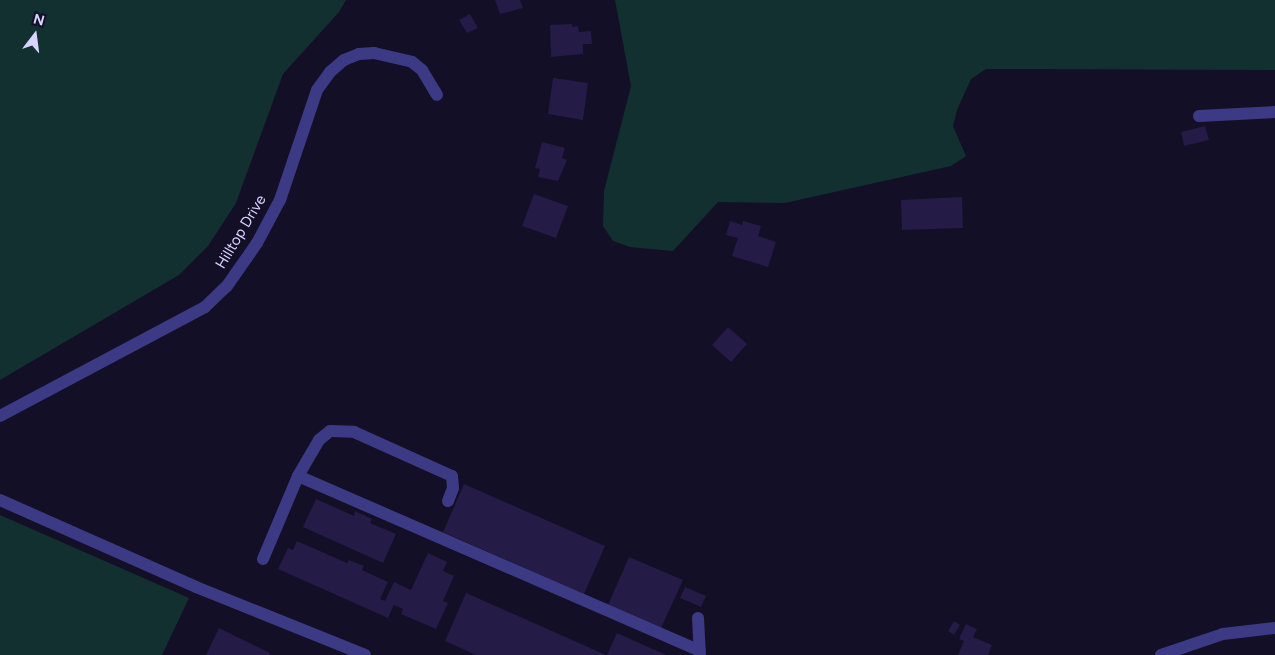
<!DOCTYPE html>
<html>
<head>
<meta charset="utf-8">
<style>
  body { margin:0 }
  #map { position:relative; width:1275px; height:655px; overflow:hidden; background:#130f26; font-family:Figtree,sans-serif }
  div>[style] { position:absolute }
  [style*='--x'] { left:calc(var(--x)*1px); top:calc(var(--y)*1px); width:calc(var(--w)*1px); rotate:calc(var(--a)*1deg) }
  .green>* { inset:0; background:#12302f }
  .building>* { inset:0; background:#241b47 }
  .minor>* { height:12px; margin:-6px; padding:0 6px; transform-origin:6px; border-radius:6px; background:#3d3a85 }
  span { translate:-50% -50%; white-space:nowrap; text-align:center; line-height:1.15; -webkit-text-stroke:4px #130f26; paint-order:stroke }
  .street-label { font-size:15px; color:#d9d4ff }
  .north { position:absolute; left:10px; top:10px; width:50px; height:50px; -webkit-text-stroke:4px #130f26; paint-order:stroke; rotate:15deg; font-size:14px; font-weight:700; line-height:20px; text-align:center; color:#d9d4ff }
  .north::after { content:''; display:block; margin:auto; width:18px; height:22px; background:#d9d4ff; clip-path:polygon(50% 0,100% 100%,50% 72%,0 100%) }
</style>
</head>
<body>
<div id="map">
  <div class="green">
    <div style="clip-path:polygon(0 0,346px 0,339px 12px,283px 74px,236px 203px,208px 246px,179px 275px,0 380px)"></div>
    <div style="clip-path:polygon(615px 0,1275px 0,1275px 70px,986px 69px,971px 79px,957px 110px,953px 126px,966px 156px,951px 166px,785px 203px,718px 202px,673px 251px,630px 247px,613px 241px,603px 226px,604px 191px,631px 86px)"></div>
    <div style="clip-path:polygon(0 515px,189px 598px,162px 655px,0 655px)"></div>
  </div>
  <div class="building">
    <div style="clip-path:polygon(495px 0,520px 0,523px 8px,500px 14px)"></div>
    <div style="clip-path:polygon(470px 14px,478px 28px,467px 33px,459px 20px)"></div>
    <div style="clip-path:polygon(572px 24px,572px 27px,578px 26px,579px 32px,591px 31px,592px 44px,583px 44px,583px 54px,551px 57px,550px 25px)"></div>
    <div style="clip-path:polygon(553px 78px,588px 83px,583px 120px,548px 114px)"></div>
    <div style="clip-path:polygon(1205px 126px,1209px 140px,1184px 146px,1181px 132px)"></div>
    <div style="clip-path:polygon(542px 142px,565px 148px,562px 158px,567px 160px,558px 181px,538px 177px,540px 169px,535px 168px)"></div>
    <div style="clip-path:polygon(534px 194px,568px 206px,556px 238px,522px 226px)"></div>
    <div style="clip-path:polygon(962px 197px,963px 228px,902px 230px,901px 200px)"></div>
    <div style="clip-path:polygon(730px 221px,742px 225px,743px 221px,761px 226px,758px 236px,776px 242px,768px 267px,732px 256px,738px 238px,726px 235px)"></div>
    <div style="clip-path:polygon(728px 327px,747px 344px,731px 362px,712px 345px)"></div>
    <div style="clip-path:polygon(464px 484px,605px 546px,584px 594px,443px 532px)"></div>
    <div style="clip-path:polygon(316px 499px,354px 516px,355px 511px,372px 519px,370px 523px,396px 534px,383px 563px,303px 527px)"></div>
    <div style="clip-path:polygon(297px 541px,347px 563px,349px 560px,364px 566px,362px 570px,388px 582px,380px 599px,385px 601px,394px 582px,411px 590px,428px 553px,447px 562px,443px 571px,454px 576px,443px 601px,448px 603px,436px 629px,401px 614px,403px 609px,394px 605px,388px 618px,278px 569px,288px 548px,293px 550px)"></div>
    <div style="clip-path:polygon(629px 557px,683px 580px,661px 628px,608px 605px)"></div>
    <div style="clip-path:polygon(685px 587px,706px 596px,701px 607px,680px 598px)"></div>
    <div style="clip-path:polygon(466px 593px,606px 655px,476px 655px,445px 641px)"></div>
    <div style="clip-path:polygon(954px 621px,960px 625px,954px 635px,948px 631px)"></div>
    <div style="clip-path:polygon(966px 624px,977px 629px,973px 637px,992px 645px,988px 655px,958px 655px,964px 641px,959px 639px)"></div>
    <div style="clip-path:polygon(219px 628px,270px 653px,269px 655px,206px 655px)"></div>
    <div style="clip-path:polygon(617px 633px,666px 655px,607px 655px)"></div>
  </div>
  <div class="minor">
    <div style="--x:1199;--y:116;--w:76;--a:-3"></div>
    <div style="--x:0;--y:416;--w:232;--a:-28"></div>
    <div style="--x:205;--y:307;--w:30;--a:-44"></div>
    <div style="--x:227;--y:286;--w:52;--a:-55.1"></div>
    <div style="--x:257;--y:243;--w:49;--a:-61.9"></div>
    <div style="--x:280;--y:200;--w:116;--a:-71.4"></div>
    <div style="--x:317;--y:90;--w:22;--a:-54"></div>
    <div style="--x:330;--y:72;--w:18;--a:-41"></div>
    <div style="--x:344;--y:60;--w:16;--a:-22"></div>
    <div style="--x:359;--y:54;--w:15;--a:-4"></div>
    <div style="--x:374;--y:53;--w:39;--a:13"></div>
    <div style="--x:412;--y:62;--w:13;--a:39"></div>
    <div style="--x:422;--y:70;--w:29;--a:59"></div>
    <div style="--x:298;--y:476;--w:438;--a:23.5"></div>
    <div style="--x:0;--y:500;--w:214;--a:23.9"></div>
    <div style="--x:196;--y:587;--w:182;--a:21.9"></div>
    <div style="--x:263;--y:559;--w:90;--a:-67.1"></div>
    <div style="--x:298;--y:476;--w:42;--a:-59.7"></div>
    <div style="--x:319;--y:440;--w:14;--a:-39"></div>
    <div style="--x:330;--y:431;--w:24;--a:2"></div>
    <div style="--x:354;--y:432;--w:107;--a:24.2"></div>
    <div style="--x:452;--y:476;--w:12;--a:85"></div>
    <div style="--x:453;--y:488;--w:14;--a:111"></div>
    <div style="--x:698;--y:618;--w:37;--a:87"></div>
    <div style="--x:1161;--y:655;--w:65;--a:-18.7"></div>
    <div style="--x:1223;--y:634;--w:52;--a:-6.6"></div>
  </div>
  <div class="street-label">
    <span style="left:241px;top:232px;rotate:-59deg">Hilltop Drive</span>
  </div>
  <div class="north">N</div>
</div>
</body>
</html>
